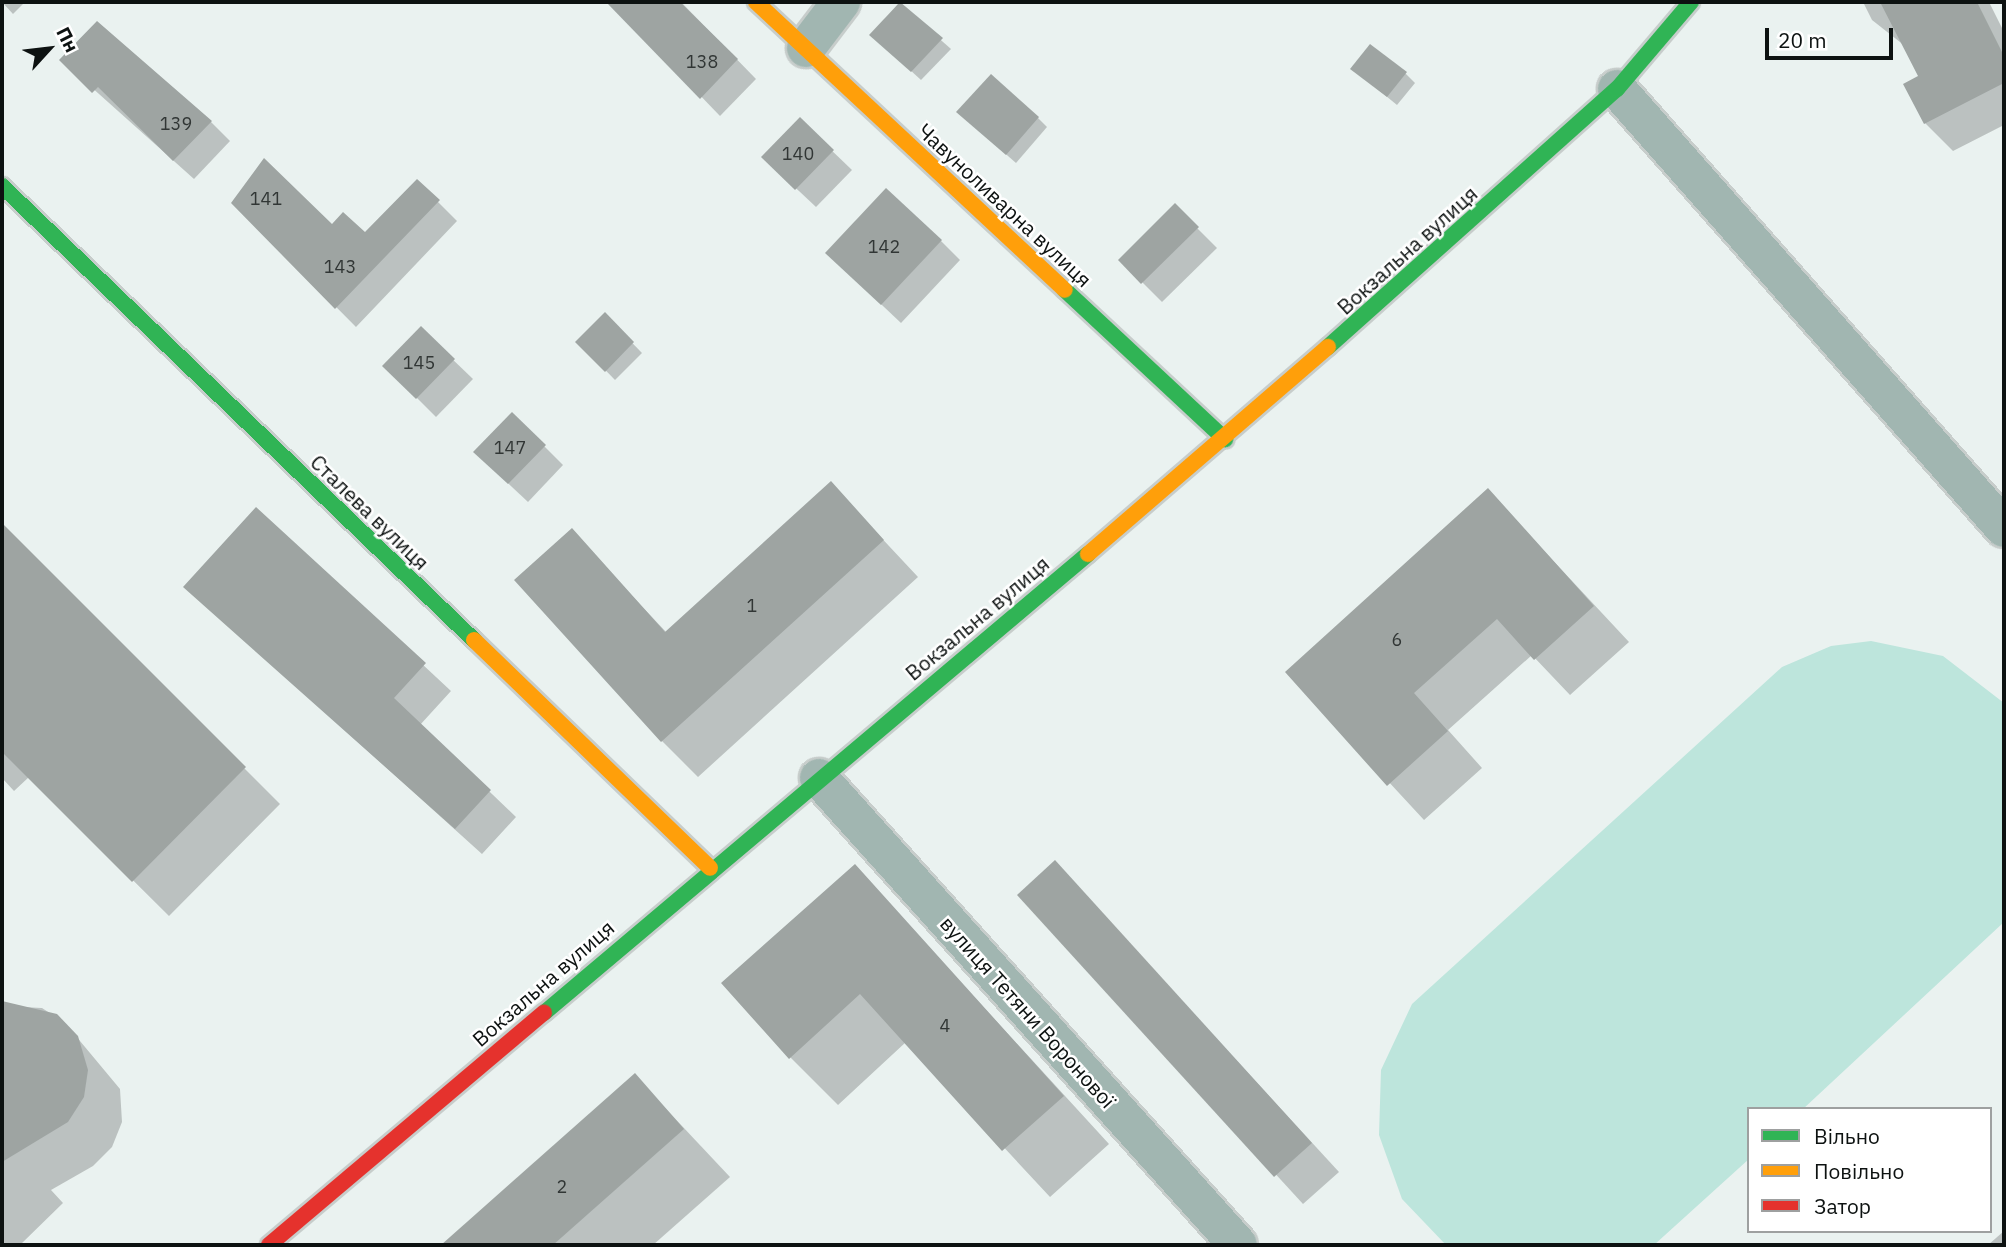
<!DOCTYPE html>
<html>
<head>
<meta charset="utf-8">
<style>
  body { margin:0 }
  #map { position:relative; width:2006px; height:1247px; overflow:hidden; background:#eaf2f0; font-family:"IBM Plex Sans",sans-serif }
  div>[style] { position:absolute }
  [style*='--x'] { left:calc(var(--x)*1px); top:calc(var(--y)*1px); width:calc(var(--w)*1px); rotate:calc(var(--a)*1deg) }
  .green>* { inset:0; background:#bde5dc }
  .shadow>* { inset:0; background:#0003 }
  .building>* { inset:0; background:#9ea4a2 }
  .roads { filter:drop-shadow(2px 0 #c7cdcb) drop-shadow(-2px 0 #c7cdcb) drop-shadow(0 2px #c7cdcb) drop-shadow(0 -2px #c7cdcb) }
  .street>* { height:38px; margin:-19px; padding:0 19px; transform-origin:19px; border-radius:19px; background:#a1b6b1 }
  .fast>* { height:16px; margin:-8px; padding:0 8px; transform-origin:8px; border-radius:8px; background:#30b455 }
  .slow>* { height:16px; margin:-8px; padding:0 8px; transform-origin:8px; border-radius:8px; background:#ff9f0a }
  .jam>* { height:16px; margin:-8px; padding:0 8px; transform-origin:8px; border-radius:8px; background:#e5322d }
  span { translate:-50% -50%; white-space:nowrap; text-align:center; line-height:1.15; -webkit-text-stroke:5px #fff; paint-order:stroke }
  .number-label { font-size:18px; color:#313635 }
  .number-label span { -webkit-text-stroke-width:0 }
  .street-label { font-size:21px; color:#0d1211 }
  .frame { position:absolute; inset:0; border:4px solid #0d1211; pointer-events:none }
  .legend { position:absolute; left:1747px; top:1107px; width:245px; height:126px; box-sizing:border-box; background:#fff; border:2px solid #9ea0a0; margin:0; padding:9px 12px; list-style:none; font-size:21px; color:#0d1211 }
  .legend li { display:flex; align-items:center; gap:14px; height:35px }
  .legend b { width:35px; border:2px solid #9ea0a0 }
  .north { position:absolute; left:14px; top:14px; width:70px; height:70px; -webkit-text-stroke:5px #fff; paint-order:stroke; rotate:63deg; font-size:19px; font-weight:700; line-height:28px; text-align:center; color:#0d1211 }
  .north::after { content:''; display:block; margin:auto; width:24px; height:32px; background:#0d1211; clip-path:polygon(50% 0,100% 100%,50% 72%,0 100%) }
  .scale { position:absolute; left:1765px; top:28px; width:128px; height:32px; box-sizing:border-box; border:4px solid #0d1211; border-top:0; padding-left:9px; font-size:21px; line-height:24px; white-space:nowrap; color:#0d1211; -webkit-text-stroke:5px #fff; paint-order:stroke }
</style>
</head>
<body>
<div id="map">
  <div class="green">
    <div style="clip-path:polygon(1871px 641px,1943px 656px,2004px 703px,2004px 922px,1803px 1109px,1749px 1109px,1749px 1159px,1654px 1245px,1446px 1245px,1402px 1199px,1379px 1135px,1381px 1070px,1412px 1004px,1782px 667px,1831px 646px)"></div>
  </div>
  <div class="shadow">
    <div style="clip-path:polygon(2px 2px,25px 2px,13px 14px)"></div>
    <div style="clip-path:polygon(610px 2px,681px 2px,756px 79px,720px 116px)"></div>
    <div style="clip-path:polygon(1863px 2px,1989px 2px,2004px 32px,2004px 125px,1953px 151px,1925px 123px,1921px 77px,1905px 46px,1872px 20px)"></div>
    <div style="clip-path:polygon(899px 3px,951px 49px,921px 80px,872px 35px)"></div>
    <div style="clip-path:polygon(61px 60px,211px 122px,230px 141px,194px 179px)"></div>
    <div style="clip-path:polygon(1353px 69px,1405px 73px,1415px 83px,1397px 105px)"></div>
    <div style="clip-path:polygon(1038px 118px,1047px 127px,1016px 163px,968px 121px)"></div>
    <div style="clip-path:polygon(800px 120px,852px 170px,816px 207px,783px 176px)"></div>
    <div style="clip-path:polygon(417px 181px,457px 221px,356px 327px,233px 203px,365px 235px)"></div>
    <div style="clip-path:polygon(1175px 206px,1217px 248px,1162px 302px,1120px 260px)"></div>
    <div style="clip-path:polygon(941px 241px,960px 260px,901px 323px,847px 272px)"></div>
    <div style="clip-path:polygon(605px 315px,642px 353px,615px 380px,578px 342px)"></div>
    <div style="clip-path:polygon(421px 329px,473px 379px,436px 417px,404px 385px)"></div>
    <div style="clip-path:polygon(512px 414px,563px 465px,528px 502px,495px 471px)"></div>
    <div style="clip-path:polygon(831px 484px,918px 577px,698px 777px,662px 741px,571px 531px,667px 633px)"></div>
    <div style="clip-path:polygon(1488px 491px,1629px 642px,1570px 695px,1532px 655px,1448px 730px,1482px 768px,1424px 820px,1287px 672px)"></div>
    <div style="clip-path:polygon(256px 509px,451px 691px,420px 725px,516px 817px,482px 854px,186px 587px)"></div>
    <div style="clip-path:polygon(2px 526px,280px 804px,169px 916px,29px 777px,14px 791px,2px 778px)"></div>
    <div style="clip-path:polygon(1055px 863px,1339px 1172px,1303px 1204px,1020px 895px)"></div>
    <div style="clip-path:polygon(854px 866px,1109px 1144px,1050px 1197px,906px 1042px,838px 1105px,790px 1057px)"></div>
    <div style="clip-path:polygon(2px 1006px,42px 1008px,65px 1023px,120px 1089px,122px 1122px,112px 1147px,93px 1166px,51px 1190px,63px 1203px,20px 1245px,2px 1245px)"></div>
    <div style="clip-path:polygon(635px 1076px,730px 1177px,653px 1245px,443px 1245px)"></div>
    <div style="clip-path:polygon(2004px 1231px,2004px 1245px,1988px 1245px)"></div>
  </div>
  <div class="building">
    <div style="clip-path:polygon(606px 2px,680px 2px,738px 59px,700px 99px)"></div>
    <div style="clip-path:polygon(900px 2px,943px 38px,911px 72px,869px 35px)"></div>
    <div style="clip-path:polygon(1880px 2px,1977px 2px,2004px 56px,2004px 83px,1924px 124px,1903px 84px,1918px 76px)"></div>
    <div style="clip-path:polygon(97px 21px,212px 121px,173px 161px,98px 87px,92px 93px,59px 60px)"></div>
    <div style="clip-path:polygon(1370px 44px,1407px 72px,1387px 97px,1350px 69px)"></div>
    <div style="clip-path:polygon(991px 74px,1039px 117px,1006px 155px,956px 112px)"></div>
    <div style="clip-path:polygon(800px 117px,834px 150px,795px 190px,761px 157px)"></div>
    <div style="clip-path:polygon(264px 158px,332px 224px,343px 212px,365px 232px,417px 179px,440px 200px,335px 309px,231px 203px)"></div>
    <div style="clip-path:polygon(886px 188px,942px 240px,881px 305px,825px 253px)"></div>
    <div style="clip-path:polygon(1175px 203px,1199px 227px,1141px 284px,1118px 260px)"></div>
    <div style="clip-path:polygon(605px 312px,634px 342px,605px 372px,575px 342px)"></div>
    <div style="clip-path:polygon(421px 326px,455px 359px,416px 399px,382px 366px)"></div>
    <div style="clip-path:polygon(512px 412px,546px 445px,508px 484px,473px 452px)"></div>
    <div style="clip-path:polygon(831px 481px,884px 540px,661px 742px,514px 580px,572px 528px,665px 632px)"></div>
    <div style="clip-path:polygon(1488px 488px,1594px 606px,1534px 660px,1497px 619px,1414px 693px,1448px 731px,1387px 786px,1285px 672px)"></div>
    <div style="clip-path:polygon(256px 507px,426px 663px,394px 698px,491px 790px,455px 829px,183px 587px)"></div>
    <div style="clip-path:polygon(2px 523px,246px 767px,132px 882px,2px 752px)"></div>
    <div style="clip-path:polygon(1055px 860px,1312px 1143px,1274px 1177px,1017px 895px)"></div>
    <div style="clip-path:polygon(855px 864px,1064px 1096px,1002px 1151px,860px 994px,789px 1059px,721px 983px)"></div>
    <div style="clip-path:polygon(2px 1001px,57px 1014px,78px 1036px,88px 1070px,84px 1097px,68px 1122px,2px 1162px)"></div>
    <div style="clip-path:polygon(635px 1073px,684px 1129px,553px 1245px,441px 1245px)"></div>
  </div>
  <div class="roads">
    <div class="street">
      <div style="--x:806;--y:48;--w:58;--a:-52.7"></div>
      <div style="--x:1617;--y:89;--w:585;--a:48.6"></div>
      <div style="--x:819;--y:778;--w:627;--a:48.1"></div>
    </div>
    <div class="fast">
      <div style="--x:2;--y:186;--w:655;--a:43.89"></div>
      <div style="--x:1065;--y:290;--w:219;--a:43"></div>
      <div style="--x:1328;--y:347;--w:387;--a:-41.8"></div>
      <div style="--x:1617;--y:89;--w:114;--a:-49.6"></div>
      <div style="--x:544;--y:1013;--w:712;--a:-40.16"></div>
    </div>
    <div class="slow">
      <div style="--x:756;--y:2;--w:422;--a:43"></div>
      <div style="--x:1088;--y:554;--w:317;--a:-40.8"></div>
      <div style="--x:474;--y:640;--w:328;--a:44"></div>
    </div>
    <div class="jam">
      <div style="--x:269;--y:1245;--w:360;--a:-40.2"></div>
    </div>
  </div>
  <div class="number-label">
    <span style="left:702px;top:62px">138</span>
    <span style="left:176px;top:124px">139</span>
    <span style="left:798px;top:154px">140</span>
    <span style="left:266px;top:199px">141</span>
    <span style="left:884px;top:247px">142</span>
    <span style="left:340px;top:267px">143</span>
    <span style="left:419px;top:363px">145</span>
    <span style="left:510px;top:448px">147</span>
    <span style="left:752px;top:606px">1</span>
    <span style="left:1397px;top:640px">6</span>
    <span style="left:945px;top:1026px">4</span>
    <span style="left:562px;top:1187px">2</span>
  </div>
  <div class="street-label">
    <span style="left:1005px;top:205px;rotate:43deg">Чавуноливарна вулиця</span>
    <span style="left:1407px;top:250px;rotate:-42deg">Вокзальна вулиця</span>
    <span style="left:370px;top:512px;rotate:44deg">Сталева вулиця</span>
    <span style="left:977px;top:618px;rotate:-40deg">Вокзальна вулиця</span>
    <span style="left:543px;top:983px;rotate:-41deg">Вокзальна вулиця</span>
    <span style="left:1028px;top:1012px;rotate:48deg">вулиця Тетяни Воронової</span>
  </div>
  <div class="frame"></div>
  <ul class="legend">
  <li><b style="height:9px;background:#30b455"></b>Вільно</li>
  <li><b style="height:9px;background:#ff9f0a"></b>Повільно</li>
  <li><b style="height:9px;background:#e5322d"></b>Затор</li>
  </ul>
  <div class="north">Пн</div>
  <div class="scale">20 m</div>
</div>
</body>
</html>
